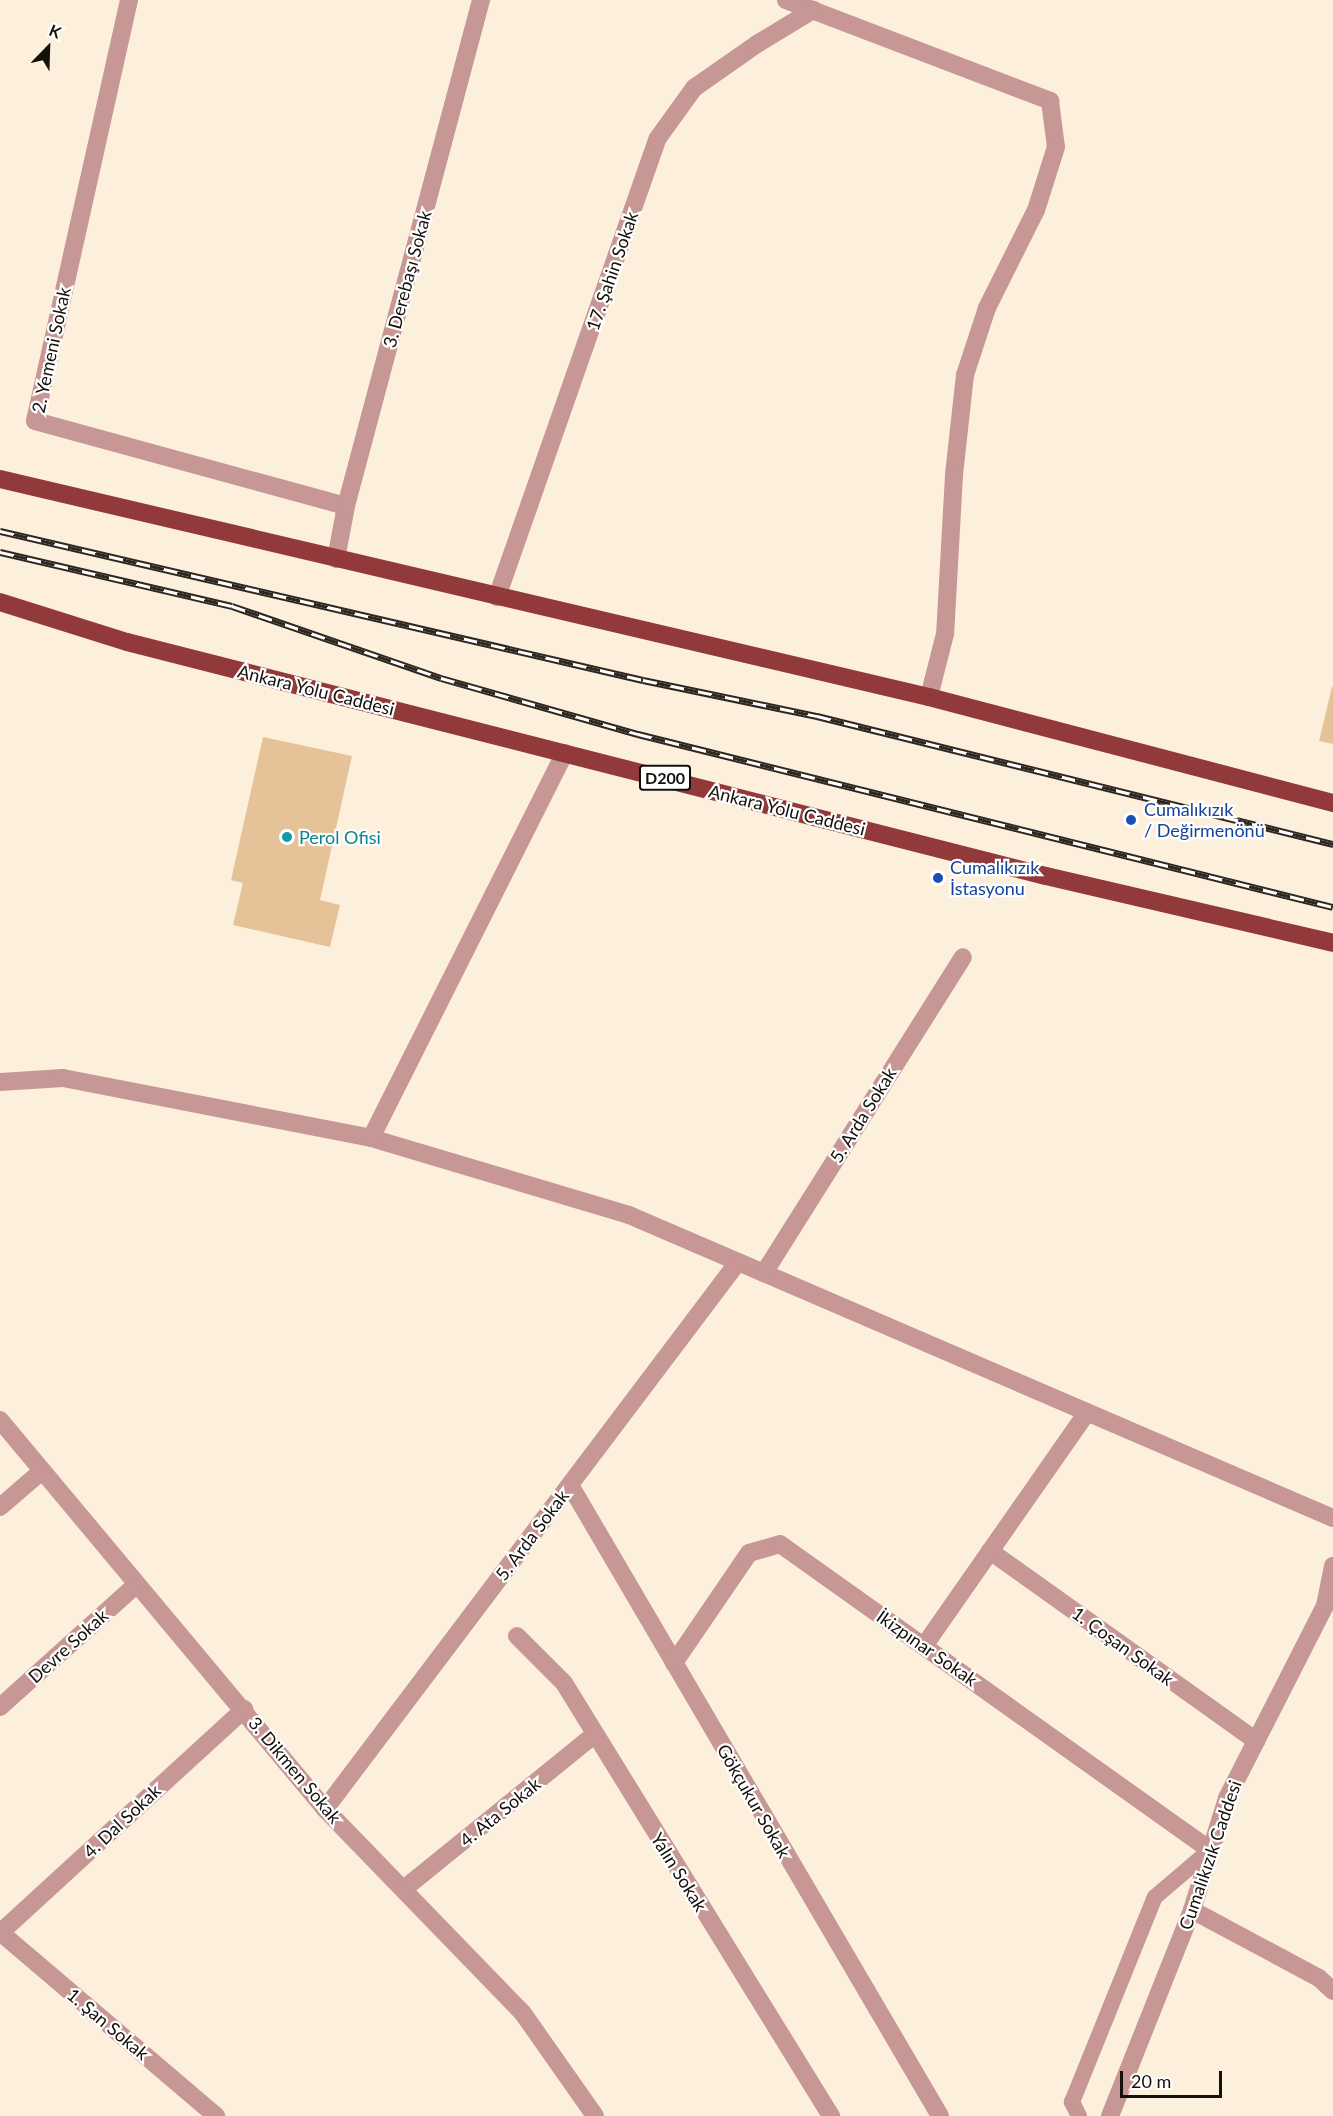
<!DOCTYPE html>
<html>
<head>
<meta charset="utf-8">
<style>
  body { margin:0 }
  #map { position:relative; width:1333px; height:2116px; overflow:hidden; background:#fcf0dd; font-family:Lato,sans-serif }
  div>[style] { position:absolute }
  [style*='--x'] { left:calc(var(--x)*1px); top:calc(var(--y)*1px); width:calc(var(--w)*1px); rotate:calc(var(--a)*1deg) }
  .building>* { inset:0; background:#e5c297 }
  .service>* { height:16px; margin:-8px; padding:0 8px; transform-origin:8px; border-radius:8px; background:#c79795 }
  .minor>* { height:18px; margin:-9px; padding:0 9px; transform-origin:9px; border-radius:9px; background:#c79795 }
  .tertiary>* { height:18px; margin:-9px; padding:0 9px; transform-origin:9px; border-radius:9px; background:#c79795 }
  .trunk>* { height:18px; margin:-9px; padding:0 9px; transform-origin:9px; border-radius:9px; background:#92393c }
  .rail>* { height:7px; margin-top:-3.5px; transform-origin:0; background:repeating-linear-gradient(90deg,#fff 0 14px,#2c2720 0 28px); box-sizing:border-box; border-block:2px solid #2c2720 }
  .dots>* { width:16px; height:16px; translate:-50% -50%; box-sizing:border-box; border:3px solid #fff; border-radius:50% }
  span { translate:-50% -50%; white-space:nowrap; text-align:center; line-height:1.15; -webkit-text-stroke:4.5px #fff; paint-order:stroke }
  .shield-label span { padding:2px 4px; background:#fff; border:2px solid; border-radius:4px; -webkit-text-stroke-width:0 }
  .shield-label { font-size:16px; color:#14100a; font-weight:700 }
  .street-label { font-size:18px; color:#14100a }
  .transit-label { font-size:18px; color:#164399 }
  .left { translate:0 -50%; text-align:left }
  .culture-label { font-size:18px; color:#0d838f }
  .north { position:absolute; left:18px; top:18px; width:60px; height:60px; -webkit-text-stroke:4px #fff; paint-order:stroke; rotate:23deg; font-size:16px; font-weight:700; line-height:24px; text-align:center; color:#14100a }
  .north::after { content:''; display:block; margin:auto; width:21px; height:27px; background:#14100a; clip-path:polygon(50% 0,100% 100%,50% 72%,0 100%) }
  .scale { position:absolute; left:1120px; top:2071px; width:102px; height:27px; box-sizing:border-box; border:3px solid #14100a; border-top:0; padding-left:8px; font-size:18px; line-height:21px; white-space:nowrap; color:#14100a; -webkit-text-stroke:4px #fff; paint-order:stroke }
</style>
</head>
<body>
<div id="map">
  <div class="building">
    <div style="clip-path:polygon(1332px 687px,1333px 687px,1333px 744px,1319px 741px)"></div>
    <div style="clip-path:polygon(263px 737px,352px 756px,320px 900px,340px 905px,330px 947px,233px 925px,243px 883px,231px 880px)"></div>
  </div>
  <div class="service">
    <div style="--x:1079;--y:2116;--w:16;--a:-117"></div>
    <div style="--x:1072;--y:2102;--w:221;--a:-68"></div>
    <div style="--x:1155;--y:1897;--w:72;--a:-40.5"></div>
  </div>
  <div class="minor">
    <div style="--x:129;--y:0;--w:431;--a:102.6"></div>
    <div style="--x:35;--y:421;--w:322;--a:15.3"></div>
    <div style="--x:786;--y:0;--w:283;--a:20.9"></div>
    <div style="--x:1050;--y:101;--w:46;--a:82.6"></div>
    <div style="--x:1056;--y:147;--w:66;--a:107.6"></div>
    <div style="--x:1036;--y:210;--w:110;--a:116.6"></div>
    <div style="--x:987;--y:308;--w:71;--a:108.2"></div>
    <div style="--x:965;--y:375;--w:101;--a:96.3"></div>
    <div style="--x:954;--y:475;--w:159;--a:93.2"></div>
    <div style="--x:945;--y:634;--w:65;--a:104.3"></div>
    <div style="--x:336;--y:559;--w:54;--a:-79.3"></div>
    <div style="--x:346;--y:506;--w:524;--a:-75.06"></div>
    <div style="--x:497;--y:597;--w:486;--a:-70.7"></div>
    <div style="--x:658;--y:138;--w:62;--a:-54.2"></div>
    <div style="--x:694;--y:88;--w:77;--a:-34.9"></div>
    <div style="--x:757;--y:44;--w:66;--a:-31.3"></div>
    <div style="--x:0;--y:1082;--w:63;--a:-3.6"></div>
    <div style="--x:63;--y:1078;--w:314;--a:11"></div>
    <div style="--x:371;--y:1138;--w:269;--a:16.6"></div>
    <div style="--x:629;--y:1215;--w:766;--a:23.29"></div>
    <div style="--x:371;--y:1138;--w:431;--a:-63.3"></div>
    <div style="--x:764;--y:1273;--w:373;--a:-57.8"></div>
    <div style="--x:0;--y:1420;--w:507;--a:50.12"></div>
    <div style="--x:325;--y:1809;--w:283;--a:45.9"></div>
    <div style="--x:522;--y:2012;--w:127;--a:54.9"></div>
    <div style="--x:570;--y:1485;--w:731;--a:59.61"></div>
    <div style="--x:0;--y:1507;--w:55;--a:-40.6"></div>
    <div style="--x:990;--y:1551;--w:327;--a:35.5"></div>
    <div style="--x:517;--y:1636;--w:66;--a:45"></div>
    <div style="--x:564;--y:1683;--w:509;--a:58.34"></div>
    <div style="--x:924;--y:1646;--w:285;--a:-55.1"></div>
    <div style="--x:674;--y:1663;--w:133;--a:-55.7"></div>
    <div style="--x:749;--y:1553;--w:32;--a:-16"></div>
    <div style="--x:780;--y:1544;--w:528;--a:35.44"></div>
    <div style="--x:0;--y:1707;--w:183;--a:-41.9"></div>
    <div style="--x:325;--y:1809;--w:685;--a:-52.95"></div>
    <div style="--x:405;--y:1888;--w:243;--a:-39"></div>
    <div style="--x:1192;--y:1910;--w:144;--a:28.2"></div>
    <div style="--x:1319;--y:1978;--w:19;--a:43"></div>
    <div style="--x:0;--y:1932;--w:284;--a:40.4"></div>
    <div style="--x:1;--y:1932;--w:330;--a:-42.5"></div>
  </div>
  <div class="tertiary">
    <div style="--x:1110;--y:2116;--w:222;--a:-68.3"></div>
    <div style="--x:1192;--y:1910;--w:117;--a:-72.6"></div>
    <div style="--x:1227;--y:1798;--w:216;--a:-63"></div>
    <div style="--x:1325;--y:1606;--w:41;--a:-78.7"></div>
  </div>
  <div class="trunk">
    <div style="--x:0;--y:479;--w:954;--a:13.21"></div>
    <div style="--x:929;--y:697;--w:418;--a:14.7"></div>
    <div style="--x:0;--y:602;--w:133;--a:17.5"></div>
    <div style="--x:127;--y:642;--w:948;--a:14.29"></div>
    <div style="--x:1046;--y:876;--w:295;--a:13.1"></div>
  </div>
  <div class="rail">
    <div style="--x:0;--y:531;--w:660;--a:13.05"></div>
    <div style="--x:643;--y:680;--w:178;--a:11.7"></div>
    <div style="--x:817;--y:716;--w:532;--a:13.93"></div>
    <div style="--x:0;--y:552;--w:238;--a:13.1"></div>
    <div style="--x:232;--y:606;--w:221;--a:19"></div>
    <div style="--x:441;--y:678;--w:205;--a:15.9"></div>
    <div style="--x:638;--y:734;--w:716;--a:13.98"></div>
  </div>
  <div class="dots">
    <div style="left:1131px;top:820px;background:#1a4fb4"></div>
    <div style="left:287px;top:837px;background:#0f9aa8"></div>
    <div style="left:938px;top:878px;background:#1a4fb4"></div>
  </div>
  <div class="shield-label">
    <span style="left:665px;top:778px">D200</span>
  </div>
  <div class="street-label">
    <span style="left:612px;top:271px;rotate:-71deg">17. Şahin Sokak</span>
    <span style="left:407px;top:279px;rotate:-75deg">3. Derebaşı Sokak</span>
    <span style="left:51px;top:350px;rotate:-78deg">2. Yemeni Sokak</span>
    <span style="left:316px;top:690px;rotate:14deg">Ankara Yolu Caddesi</span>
    <span style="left:787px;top:810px;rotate:14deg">Ankara Yolu Caddesi</span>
    <span style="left:863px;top:1115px;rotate:-58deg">5. Arda Sokak</span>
    <span style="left:532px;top:1535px;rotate:-53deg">5. Arda Sokak</span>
    <span style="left:68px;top:1646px;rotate:-42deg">Devre Sokak</span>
    <span style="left:1123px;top:1646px;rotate:36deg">1. Çoşan Sokak</span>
    <span style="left:927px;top:1648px;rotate:35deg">İkizpınar Sokak</span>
    <span style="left:295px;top:1770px;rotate:50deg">3. Dikmen Sokak</span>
    <span style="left:754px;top:1801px;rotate:60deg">Gökçukur Sokak</span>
    <span style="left:500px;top:1812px;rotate:-39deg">4. Ata Sokak</span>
    <span style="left:122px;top:1821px;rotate:-43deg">4. Dal Sokak</span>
    <span style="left:1210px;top:1855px;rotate:-71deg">Cumalıkızık Caddesi</span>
    <span style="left:679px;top:1872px;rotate:58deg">Yalın Sokak</span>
    <span style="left:108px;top:2024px;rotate:40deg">1. Şan Sokak</span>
  </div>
  <div class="transit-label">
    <span class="left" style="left:1144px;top:820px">Cumalıkızık<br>/ Değirmenönü</span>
    <span class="left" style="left:950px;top:878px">Cumalıkızık<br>İstasyonu</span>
  </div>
  <div class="culture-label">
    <span class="left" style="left:299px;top:837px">Perol Ofisi</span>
  </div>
  <div class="north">K</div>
  <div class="scale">20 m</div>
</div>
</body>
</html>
